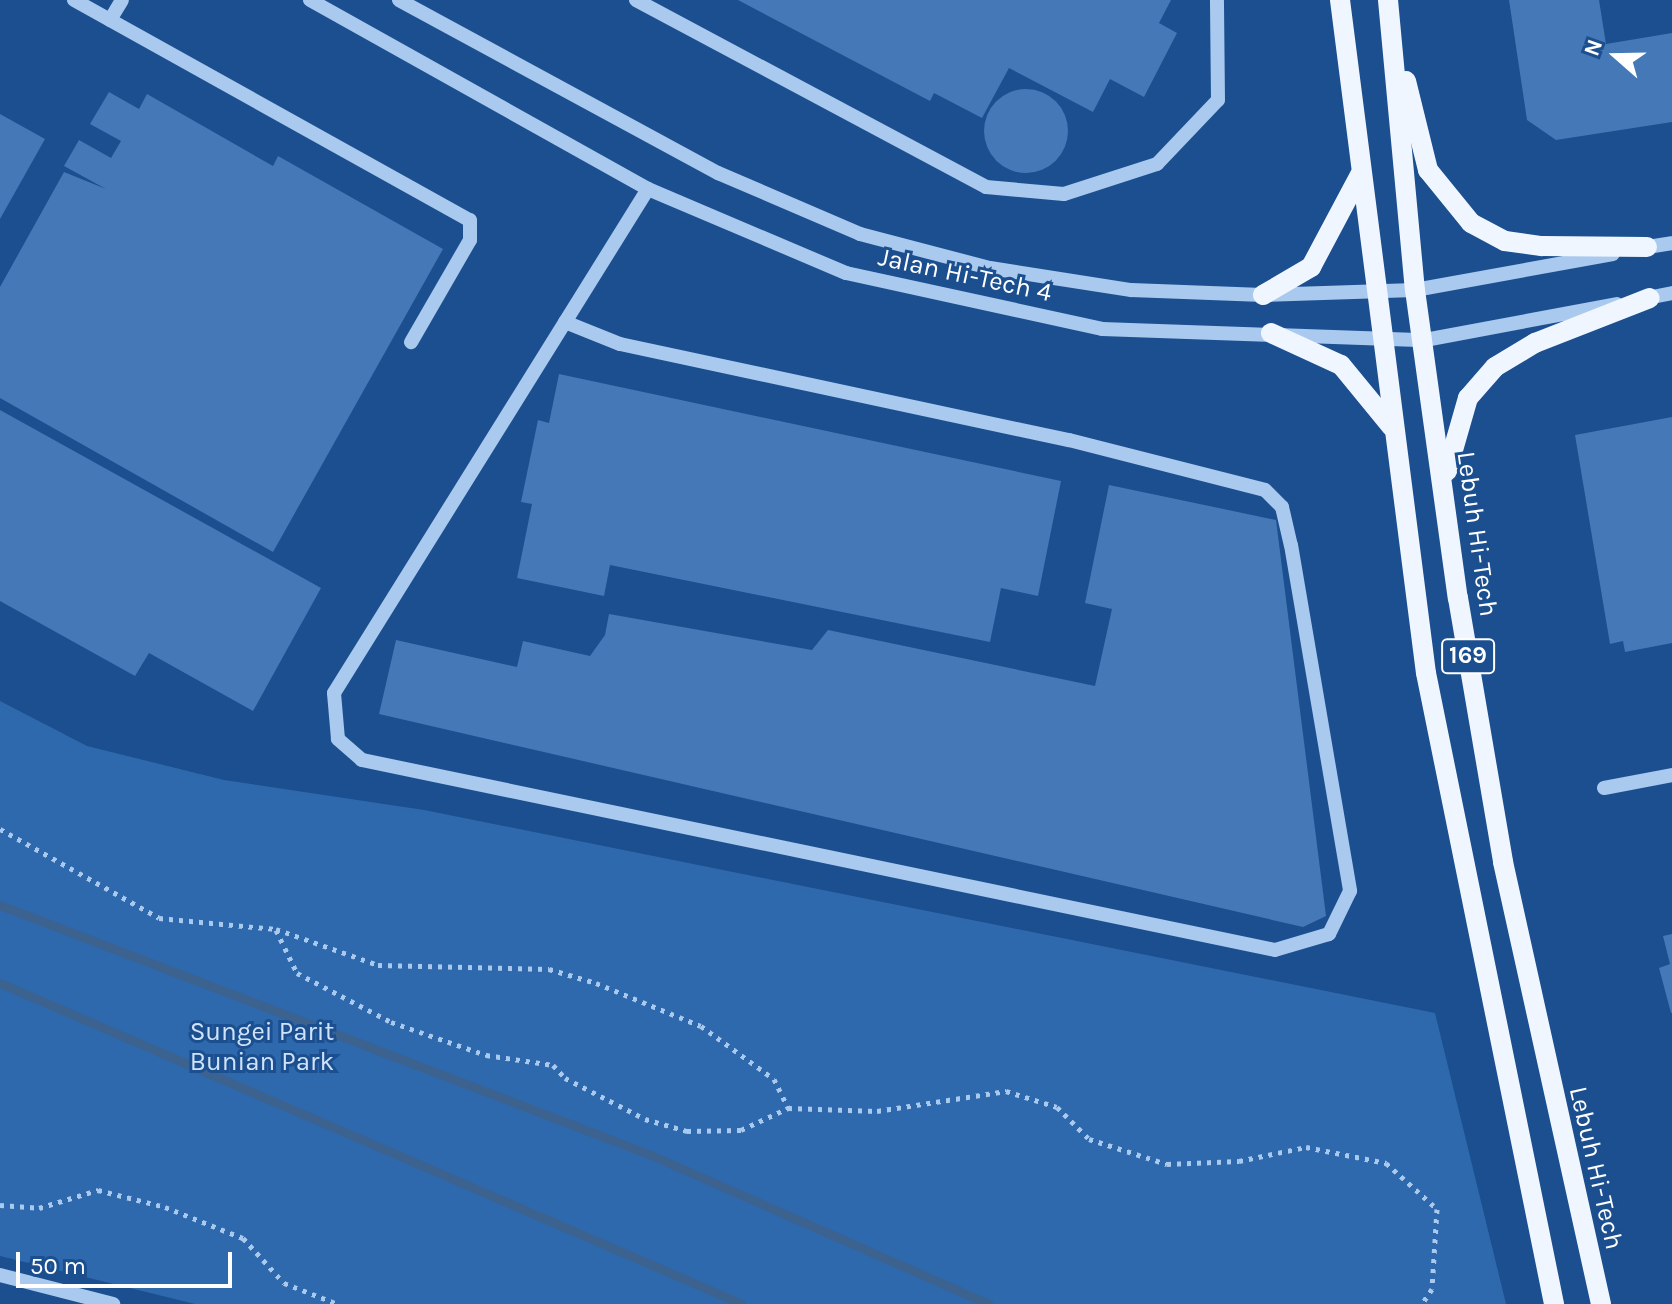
<!DOCTYPE html>
<html>
<head>
<meta charset="utf-8">
<style>
  body { margin:0 }
  #map { position:relative; width:1672px; height:1304px; overflow:hidden; background:#1b4f8f; font-family:Karla,sans-serif }
  div>[style] { position:absolute }
  [style*='--x'] { left:calc(var(--x)*1px); top:calc(var(--y)*1px); width:calc(var(--w)*1px); rotate:calc(var(--a)*1deg) }
  .green>* { inset:0; background:#2e69ad }
  .stream>* { height:9px; margin:-4.5px; padding:0 4.5px; transform-origin:4.5px; border-radius:4.5px; background:#3c6290 }
  .building>* { inset:0; background:#4478b7 }
  .round { border-radius:50% }
  .path>* { height:5px; margin-top:-2.5px; transform-origin:0; background:repeating-linear-gradient(90deg,#a9c9ee 0 4px,transparent 0 10px) }
  .minor>* { height:14px; margin:-7px; padding:0 7px; transform-origin:7px; border-radius:7px; background:#a9c9ee }
  .major>* { height:20px; margin:-10px; padding:0 10px; transform-origin:10px; border-radius:10px; background:#f0f6ff }
  span { translate:-50% -50%; white-space:nowrap; text-align:center; line-height:1.15; -webkit-text-stroke:6px #1b4f8f; paint-order:stroke }
  .shield-label span { padding:2px 6px; background:#1b4f8f; border:2px solid; border-radius:6px; -webkit-text-stroke-width:0 }
  .shield-label { font-size:24px; color:#fff; font-weight:700 }
  .street-label { font-size:26px; color:#fff }
  .park-label { font-size:26px; color:#cfe3fa }
  .north { position:absolute; left:1576px; top:16px; width:80px; height:80px; -webkit-text-stroke:6px #1b4f8f; paint-order:stroke; rotate:290deg; font-size:22px; font-weight:700; line-height:32px; text-align:center; color:#fff }
  .north::after { content:''; display:block; margin:auto; width:28px; height:36px; background:#fff; clip-path:polygon(50% 0,100% 100%,50% 72%,0 100%) }
  .scale { position:absolute; left:16px; top:1252px; width:216px; height:36px; box-sizing:border-box; border:4px solid #fff; border-top:0; padding-left:10px; font-size:24px; line-height:28px; white-space:nowrap; color:#fff; -webkit-text-stroke:6px #1b4f8f; paint-order:stroke }
</style>
</head>
<body>
<div id="map">
  <div class="green">
    <div style="clip-path:polygon(0 701px,87px 746px,224px 780px,424px 810px,1435px 1013px,1506px 1304px,195px 1304px,0 1256px)"></div>
  </div>
  <div class="stream">
    <div style="--x:0;--y:905;--w:697;--a:21.01"></div>
    <div style="--x:651;--y:1155;--w:369;--a:23.8"></div>
    <div style="--x:0;--y:983;--w:808;--a:23.39"></div>
  </div>
  <div class="building">
    <div style="clip-path:polygon(738px 0,1171px 0,1159px 23px,1177px 33px,1144px 97px,1110px 79px,1093px 112px,1009px 68px,982px 118px,934px 93px,930px 101px)"></div>
    <div style="clip-path:polygon(1509px 0,1599px 0,1606px 44px,1672px 33px,1672px 122px,1556px 140px,1527px 120px)"></div>
    <div class="round" style="left:984px;top:89px;width:84px;height:84px"></div>
    <div style="clip-path:polygon(109px 92px,139px 109px,147px 94px,273px 166px,278px 156px,443px 249px,273px 552px,0 398px,0 287px,64px 172px,106px 189px,64px 166px,79px 140px,111px 158px,121px 141px,90px 124px)"></div>
    <div style="clip-path:polygon(0 114px,45px 139px,0 219px)"></div>
    <div style="clip-path:polygon(559px 374px,1061px 481px,1038px 596px,1001px 588px,990px 642px,610px 565px,604px 596px,517px 578px,532px 504px,521px 502px,538px 420px,549px 423px)"></div>
    <div style="clip-path:polygon(0 410px,321px 588px,253px 711px,149px 653px,135px 676px,0 601px)"></div>
    <div style="clip-path:polygon(1672px 417px,1672px 643px,1625px 652px,1623px 641px,1610px 644px,1575px 435px)"></div>
    <div style="clip-path:polygon(1109px 485px,1276px 520px,1326px 916px,1303px 927px,379px 714px,396px 640px,517px 667px,523px 641px,590px 656px,605px 635px,609px 614px,812px 650px,828px 630px,1095px 686px,1112px 609px,1085px 603px)"></div>
    <div style="clip-path:polygon(1672px 934px,1672px 1013px,1671px 1013px,1659px 968px,1670px 964px,1663px 936px)"></div>
  </div>
  <div class="path">
    <div style="--x:0;--y:829;--w:182;--a:29.2"></div>
    <div style="--x:159;--y:918;--w:118;--a:5.4"></div>
    <div style="--x:276;--y:929;--w:108;--a:19.4"></div>
    <div style="--x:378;--y:965;--w:171;--a:1.3"></div>
    <div style="--x:549;--y:969;--w:49;--a:16.6"></div>
    <div style="--x:596;--y:983;--w:113;--a:22.3"></div>
    <div style="--x:701;--y:1026;--w:90;--a:36"></div>
    <div style="--x:774;--y:1079;--w:32;--a:64"></div>
    <div style="--x:788;--y:1108;--w:89;--a:1.9"></div>
    <div style="--x:877;--y:1111;--w:131;--a:-8.8"></div>
    <div style="--x:1006;--y:1091;--w:53;--a:17.4"></div>
    <div style="--x:1057;--y:1107;--w:45;--a:45"></div>
    <div style="--x:1089;--y:1139;--w:82;--a:17.8"></div>
    <div style="--x:1167;--y:1164;--w:72;--a:-2.4"></div>
    <div style="--x:1239;--y:1161;--w:68;--a:-11.8"></div>
    <div style="--x:1306;--y:1147;--w:82;--a:11.3"></div>
    <div style="--x:1386;--y:1163;--w:69;--a:42"></div>
    <div style="--x:1437;--y:1209;--w:80;--a:93.6"></div>
    <div style="--x:1432;--y:1289;--w:18;--a:124"></div>
    <div style="--x:276;--y:930;--w:48;--a:64"></div>
    <div style="--x:297;--y:973;--w:106;--a:27.5"></div>
    <div style="--x:391;--y:1022;--w:101;--a:19.2"></div>
    <div style="--x:486;--y:1055;--w:68;--a:8.5"></div>
    <div style="--x:553;--y:1065;--w:18;--a:47"></div>
    <div style="--x:565;--y:1078;--w:90;--a:27.1"></div>
    <div style="--x:645;--y:1119;--w:44;--a:15.9"></div>
    <div style="--x:687;--y:1131;--w:54;--a:-1.1"></div>
    <div style="--x:741;--y:1130;--w:52;--a:-25.1"></div>
    <div style="--x:0;--y:1205;--w:39;--a:4"></div>
    <div style="--x:39;--y:1208;--w:62;--a:-17"></div>
    <div style="--x:98;--y:1190;--w:69;--a:14.2"></div>
    <div style="--x:165;--y:1207;--w:84;--a:21.7"></div>
    <div style="--x:243;--y:1238;--w:61;--a:47.7"></div>
    <div style="--x:284;--y:1283;--w:58;--a:21.3"></div>
  </div>
  <div class="minor">
    <div style="--x:74;--y:0;--w:453;--a:29.1"></div>
    <div style="--x:470;--y:220;--w:20;--a:90"></div>
    <div style="--x:470;--y:240;--w:118;--a:120"></div>
    <div style="--x:310;--y:0;--w:387;--a:29.2"></div>
    <div style="--x:648;--y:189;--w:215;--a:23"></div>
    <div style="--x:846;--y:273;--w:262;--a:12.3"></div>
    <div style="--x:1102;--y:329;--w:323;--a:2"></div>
    <div style="--x:1425;--y:340;--w:195;--a:-10.6"></div>
    <div style="--x:399;--y:0;--w:363;--a:28.5"></div>
    <div style="--x:718;--y:173;--w:155;--a:23.2"></div>
    <div style="--x:860;--y:234;--w:134;--a:14.7"></div>
    <div style="--x:990;--y:268;--w:143;--a:8.9"></div>
    <div style="--x:1131;--y:290;--w:132;--a:2.2"></div>
    <div style="--x:1263;--y:295;--w:152;--a:-1.9"></div>
    <div style="--x:1415;--y:290;--w:201;--a:-10.3"></div>
    <div style="--x:636;--y:0;--w:397;--a:28.1"></div>
    <div style="--x:986;--y:187;--w:78;--a:5.1"></div>
    <div style="--x:1064;--y:194;--w:98;--a:-17.9"></div>
    <div style="--x:1157;--y:164;--w:88;--a:-46.4"></div>
    <div style="--x:1218;--y:100;--w:100;--a:-90.6"></div>
    <div style="--x:110;--y:20;--w:23;--a:-59"></div>
    <div style="--x:1641;--y:248;--w:31;--a:-9"></div>
    <div style="--x:1642;--y:299;--w:31;--a:-11"></div>
    <div style="--x:565;--y:322;--w:59;--a:21.8"></div>
    <div style="--x:620;--y:344;--w:459;--a:12.1"></div>
    <div style="--x:1069;--y:440;--w:202;--a:14.3"></div>
    <div style="--x:1265;--y:490;--w:24;--a:45"></div>
    <div style="--x:1282;--y:507;--w:39;--a:77"></div>
    <div style="--x:1291;--y:545;--w:351;--a:80.3"></div>
    <div style="--x:1350;--y:891;--w:48;--a:116"></div>
    <div style="--x:1329;--y:934;--w:56;--a:163.5"></div>
    <div style="--x:1275;--y:950;--w:933;--a:-168.24"></div>
    <div style="--x:362;--y:760;--w:32;--a:-139"></div>
    <div style="--x:338;--y:739;--w:46;--a:-95"></div>
    <div style="--x:334;--y:693;--w:594;--a:-58.08"></div>
    <div style="--x:1604;--y:788;--w:69;--a:-10.8"></div>
    <div style="--x:0;--y:1275;--w:117;--a:14.4"></div>
  </div>
  <div class="major">
    <div style="--x:1340;--y:0;--w:678;--a:82.72"></div>
    <div style="--x:1426;--y:673;--w:644;--a:78.53"></div>
    <div style="--x:1388;--y:0;--w:291;--a:84.7"></div>
    <div style="--x:1415;--y:290;--w:311;--a:82.1"></div>
    <div style="--x:1458;--y:598;--w:268;--a:80.3"></div>
    <div style="--x:1503;--y:862;--w:453;--a:77.5"></div>
    <div style="--x:1406;--y:81;--w:92;--a:76.1"></div>
    <div style="--x:1428;--y:170;--w:68;--a:50.9"></div>
    <div style="--x:1471;--y:223;--w:38;--a:28"></div>
    <div style="--x:1505;--y:241;--w:37;--a:8"></div>
    <div style="--x:1542;--y:246;--w:105;--a:0.5"></div>
    <div style="--x:1263;--y:295;--w:56;--a:-30.3"></div>
    <div style="--x:1311;--y:267;--w:104;--a:-62"></div>
    <div style="--x:1271;--y:333;--w:77;--a:24.6"></div>
    <div style="--x:1341;--y:365;--w:80;--a:50.6"></div>
    <div style="--x:1447;--y:471;--w:76;--a:-74"></div>
    <div style="--x:1468;--y:398;--w:41;--a:-48.9"></div>
    <div style="--x:1495;--y:367;--w:47;--a:-31"></div>
    <div style="--x:1535;--y:343;--w:123;--a:-21.4"></div>
  </div>
  <div class="shield-label">
    <span style="left:1468px;top:656px">169</span>
  </div>
  <div class="street-label">
    <span style="left:965px;top:275px;rotate:12deg">Jalan Hi-Tech 4</span>
    <span style="left:1477px;top:534px;rotate:82deg">Lebuh Hi-Tech</span>
    <span style="left:1596px;top:1168px;rotate:77deg">Lebuh Hi-Tech</span>
  </div>
  <div class="park-label">
    <span style="left:262px;top:1047px">Sungei Parit<br>Bunian Park</span>
  </div>
  <div class="north">N</div>
  <div class="scale">50 m</div>
</div>
</body>
</html>
